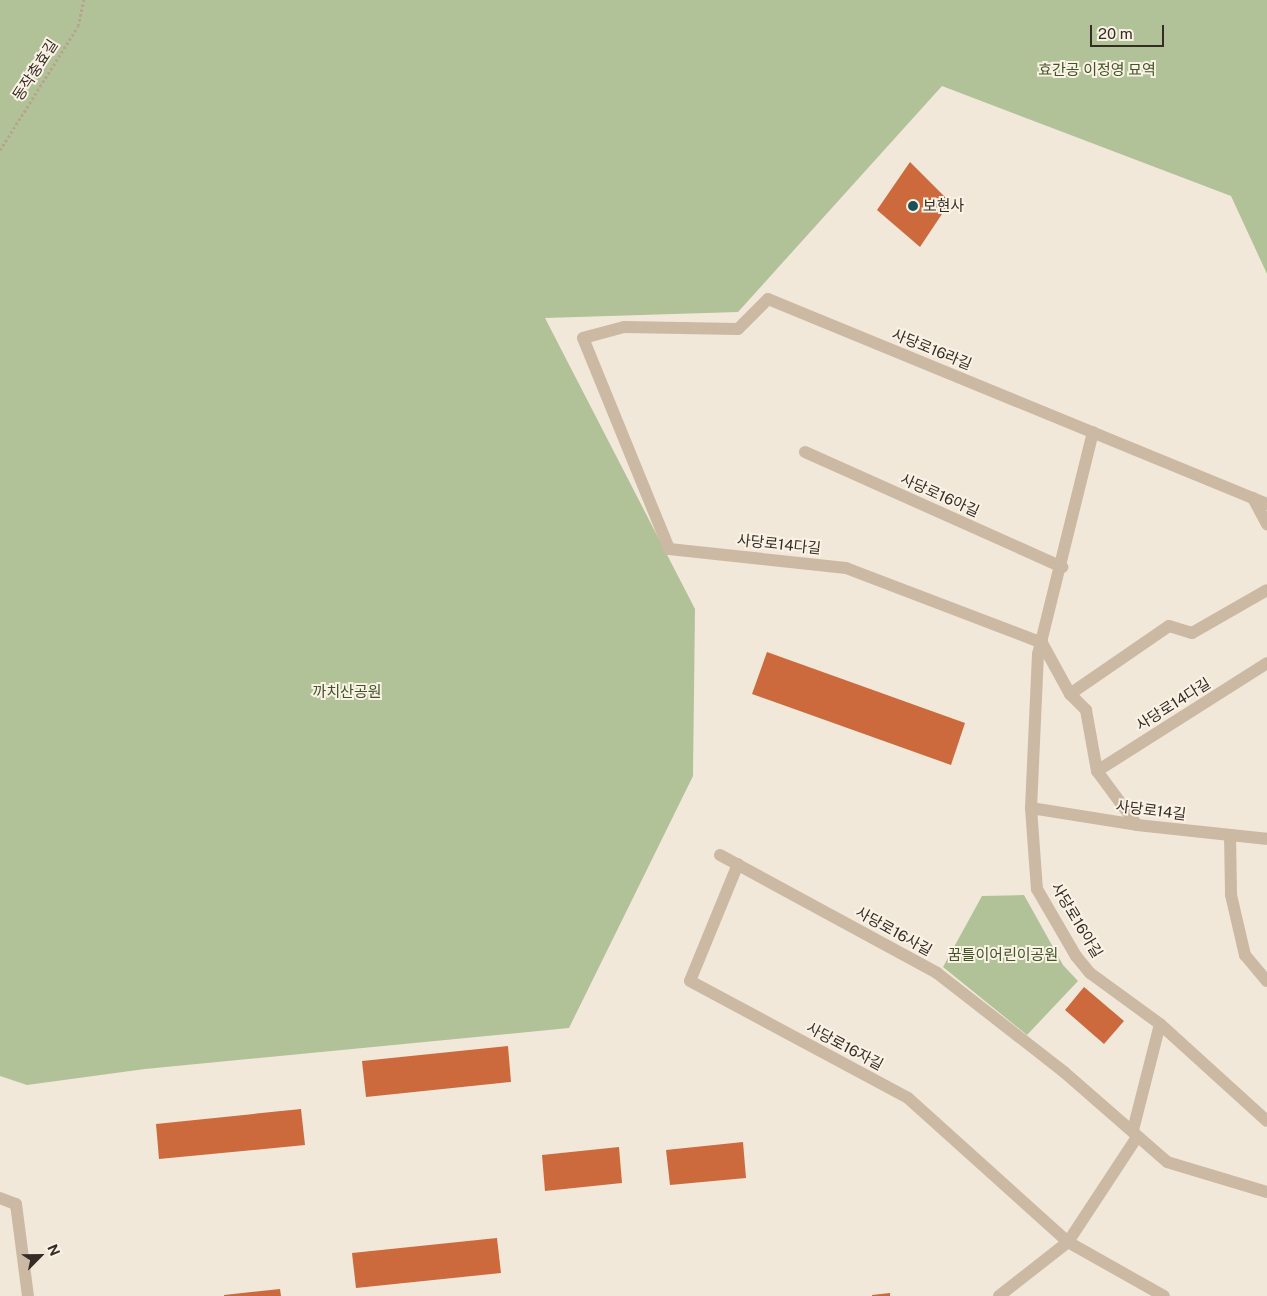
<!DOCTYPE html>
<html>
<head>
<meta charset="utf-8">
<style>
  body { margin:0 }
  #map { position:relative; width:1267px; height:1296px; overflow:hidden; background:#f2e8d9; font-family:"Public Sans","Noto Sans KR",sans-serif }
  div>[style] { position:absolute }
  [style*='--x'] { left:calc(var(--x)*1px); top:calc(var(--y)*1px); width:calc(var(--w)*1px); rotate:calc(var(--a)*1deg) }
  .green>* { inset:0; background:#b1c298 }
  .building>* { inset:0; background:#cc6a3e }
  .path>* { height:3px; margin-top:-1.5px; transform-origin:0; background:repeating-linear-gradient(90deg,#b7a38e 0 2.5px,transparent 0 5px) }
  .service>* { height:12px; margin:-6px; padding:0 6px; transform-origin:6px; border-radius:6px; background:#cbb9a4 }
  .minor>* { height:12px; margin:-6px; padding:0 6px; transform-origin:6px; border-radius:6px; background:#cbb9a4 }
  .dots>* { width:14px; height:14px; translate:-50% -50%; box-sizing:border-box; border:2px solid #faf2e5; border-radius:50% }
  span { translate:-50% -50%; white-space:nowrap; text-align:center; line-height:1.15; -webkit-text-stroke:4px #faf2e5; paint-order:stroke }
  .street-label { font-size:15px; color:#362c26 }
  .park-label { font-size:15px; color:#425529 }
  .poi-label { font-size:15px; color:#362c26 }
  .left { translate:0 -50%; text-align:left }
  .north { position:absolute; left:15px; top:1231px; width:50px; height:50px; -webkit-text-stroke:4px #faf2e5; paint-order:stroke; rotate:67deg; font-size:14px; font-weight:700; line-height:20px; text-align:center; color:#362c26 }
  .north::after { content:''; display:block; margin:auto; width:18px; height:22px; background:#362c26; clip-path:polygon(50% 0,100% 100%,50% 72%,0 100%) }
  .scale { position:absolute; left:1090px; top:25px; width:74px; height:22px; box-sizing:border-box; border:2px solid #362c26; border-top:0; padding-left:6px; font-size:15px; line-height:18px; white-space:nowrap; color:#362c26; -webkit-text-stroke:4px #faf2e5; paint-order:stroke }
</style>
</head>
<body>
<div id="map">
  <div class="green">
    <div style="clip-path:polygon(0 0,1267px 0,1267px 274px,1231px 196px,942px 86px,738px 312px,545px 318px,695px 609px,693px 776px,569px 1028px,145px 1069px,27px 1085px,0 1076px)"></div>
    <div style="clip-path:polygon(1024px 895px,1063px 965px,1078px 981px,1027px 1035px,943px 967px,982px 896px)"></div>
  </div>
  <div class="building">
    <div style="clip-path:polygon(910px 162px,950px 202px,920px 247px,877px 210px)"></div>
    <div style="clip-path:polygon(767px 652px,965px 723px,951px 765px,752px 694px)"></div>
    <div style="clip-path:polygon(1084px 987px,1124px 1021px,1104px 1044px,1065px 1010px)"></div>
    <div style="clip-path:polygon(508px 1046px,511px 1082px,366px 1097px,362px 1061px)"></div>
    <div style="clip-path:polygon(301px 1109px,305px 1145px,159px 1159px,156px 1124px)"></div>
    <div style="clip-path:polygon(743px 1142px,746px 1178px,670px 1185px,666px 1150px)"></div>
    <div style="clip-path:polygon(619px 1147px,622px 1183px,545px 1191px,542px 1155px)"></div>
    <div style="clip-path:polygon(497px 1238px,501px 1273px,356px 1288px,352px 1253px)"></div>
    <div style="clip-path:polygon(280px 1289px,281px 1296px,224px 1296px,224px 1295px)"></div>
    <div style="clip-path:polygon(890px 1293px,890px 1296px,872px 1296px,872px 1295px)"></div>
  </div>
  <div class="path">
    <div style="--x:0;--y:150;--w:146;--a:-57.8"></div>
    <div style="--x:78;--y:26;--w:27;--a:-77"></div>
  </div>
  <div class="service">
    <div style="--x:768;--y:299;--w:42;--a:135"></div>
    <div style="--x:738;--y:329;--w:114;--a:-179"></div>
    <div style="--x:624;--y:327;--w:42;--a:165"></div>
    <div style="--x:583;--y:338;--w:228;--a:67.8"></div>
    <div style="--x:669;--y:549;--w:178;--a:6.1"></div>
    <div style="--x:846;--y:568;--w:210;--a:20.9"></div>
    <div style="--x:1042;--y:643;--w:58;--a:61.2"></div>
    <div style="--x:1070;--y:694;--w:23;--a:45"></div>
    <div style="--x:1086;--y:710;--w:62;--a:79.8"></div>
    <div style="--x:1097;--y:771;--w:67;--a:53.5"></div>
    <div style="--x:805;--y:452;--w:282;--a:24.1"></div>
    <div style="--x:1253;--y:498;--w:30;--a:62"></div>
    <div style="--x:1070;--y:694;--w:120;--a:-34.5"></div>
    <div style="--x:1169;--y:626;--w:24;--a:17"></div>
    <div style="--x:1192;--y:633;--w:86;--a:-29.8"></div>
    <div style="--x:1097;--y:771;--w:201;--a:-32.4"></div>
    <div style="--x:1230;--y:835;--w:60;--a:89"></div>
    <div style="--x:1231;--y:895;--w:62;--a:76.9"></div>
    <div style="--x:1245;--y:955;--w:34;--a:50"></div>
    <div style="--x:720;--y:855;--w:247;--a:28.5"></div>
    <div style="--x:937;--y:973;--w:161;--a:37.9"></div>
    <div style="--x:1064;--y:1072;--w:137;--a:41.1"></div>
    <div style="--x:1167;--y:1162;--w:104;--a:16.7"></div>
    <div style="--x:738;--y:864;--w:126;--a:112.3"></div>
    <div style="--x:690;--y:981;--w:247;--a:28.2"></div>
    <div style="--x:908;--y:1098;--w:215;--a:42"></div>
    <div style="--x:1068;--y:1242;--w:110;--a:29.4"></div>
  </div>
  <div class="minor">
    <div style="--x:768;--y:299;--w:539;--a:22.33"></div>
    <div style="--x:1093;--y:432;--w:229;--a:103.9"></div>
    <div style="--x:1038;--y:654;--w:154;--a:92.6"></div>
    <div style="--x:1031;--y:808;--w:81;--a:85.8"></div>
    <div style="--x:1037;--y:889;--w:78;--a:59.8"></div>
    <div style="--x:1076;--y:956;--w:22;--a:51"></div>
    <div style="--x:1090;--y:973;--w:87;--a:36.1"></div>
    <div style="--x:1160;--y:1024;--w:144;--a:42.2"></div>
    <div style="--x:1031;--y:808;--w:107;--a:9.1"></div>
    <div style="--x:1137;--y:825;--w:131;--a:6.1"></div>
    <div style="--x:1133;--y:1130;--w:109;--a:-75.7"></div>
    <div style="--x:0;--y:1198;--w:17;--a:21"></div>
    <div style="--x:16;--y:1204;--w:93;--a:82.6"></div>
    <div style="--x:999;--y:1296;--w:88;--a:-38"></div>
    <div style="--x:1068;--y:1242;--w:126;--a:-56.7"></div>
  </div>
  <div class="dots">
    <div style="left:913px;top:206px;background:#1a5159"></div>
  </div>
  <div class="street-label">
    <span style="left:35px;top:70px;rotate:-57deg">동작충효길</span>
    <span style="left:932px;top:349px;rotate:22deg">사당로16라길</span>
    <span style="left:940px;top:495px;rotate:24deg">사당로16아길</span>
    <span style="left:779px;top:544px;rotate:6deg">사당로14다길</span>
    <span style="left:1173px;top:704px;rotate:-32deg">사당로14다길</span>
    <span style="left:1151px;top:810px;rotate:7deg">사당로14길</span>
    <span style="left:1077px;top:920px;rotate:59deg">사당로16아길</span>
    <span style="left:894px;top:931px;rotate:29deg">사당로16사길</span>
    <span style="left:845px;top:1046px;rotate:28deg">사당로16자길</span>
  </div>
  <div class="park-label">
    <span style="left:1097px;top:70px">효간공 이정영 묘역</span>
    <span style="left:347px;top:692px">까치산공원</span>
    <span style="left:1003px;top:955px">꿈틀이어린이공원</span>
  </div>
  <div class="poi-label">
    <span class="left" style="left:923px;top:206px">보현사</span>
  </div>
  <div class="north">N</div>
  <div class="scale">20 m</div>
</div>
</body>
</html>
